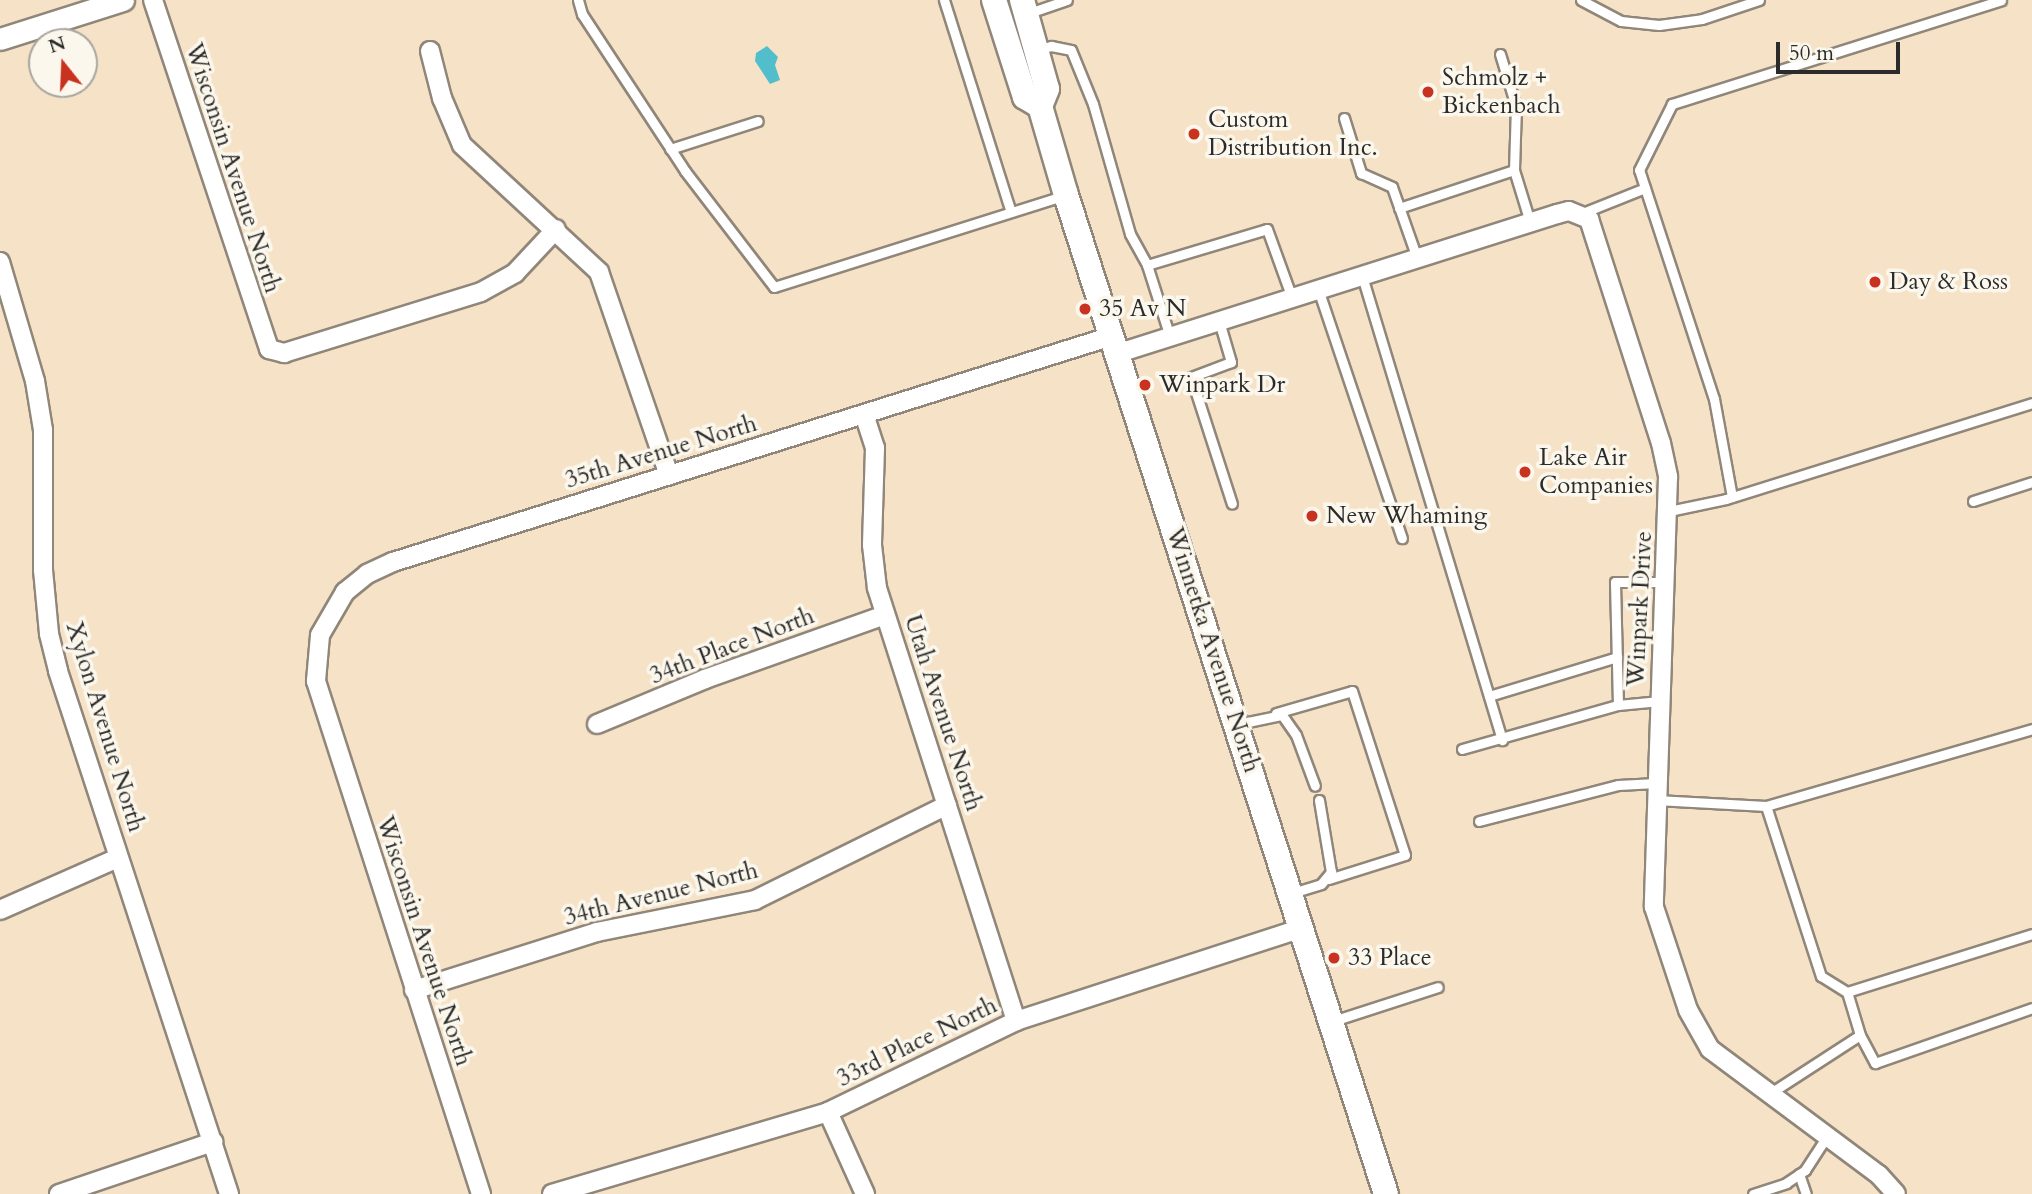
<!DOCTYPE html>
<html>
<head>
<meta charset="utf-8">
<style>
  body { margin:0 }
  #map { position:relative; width:2032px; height:1194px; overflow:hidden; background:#f5e2c7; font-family:Cardo,serif }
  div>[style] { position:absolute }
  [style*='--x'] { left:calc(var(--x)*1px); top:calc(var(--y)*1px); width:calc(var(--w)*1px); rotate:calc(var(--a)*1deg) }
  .water>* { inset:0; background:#52becc }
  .roads { filter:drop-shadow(2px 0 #908679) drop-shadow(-2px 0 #908679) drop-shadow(0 2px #908679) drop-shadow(0 -2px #908679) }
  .service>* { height:9px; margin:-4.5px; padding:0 4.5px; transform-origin:4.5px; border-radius:4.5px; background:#fff }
  .minor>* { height:18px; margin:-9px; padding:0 9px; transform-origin:9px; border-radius:9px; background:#fff }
  .tertiary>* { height:21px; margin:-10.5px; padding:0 10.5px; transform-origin:10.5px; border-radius:10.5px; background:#fff }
  .secondary>* { height:24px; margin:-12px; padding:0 12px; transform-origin:12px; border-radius:12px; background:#fff }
  .dots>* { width:19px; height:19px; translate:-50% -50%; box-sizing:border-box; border:4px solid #fbf7ec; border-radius:50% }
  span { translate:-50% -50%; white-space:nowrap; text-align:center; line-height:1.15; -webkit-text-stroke:7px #fbf7ec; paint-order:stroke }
  .poi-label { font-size:24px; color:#2b2b2b }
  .left { translate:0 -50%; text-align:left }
  .street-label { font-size:24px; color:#2b2b2b }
  .north { position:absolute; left:28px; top:28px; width:70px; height:70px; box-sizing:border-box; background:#fbf7ec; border:2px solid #a8a59f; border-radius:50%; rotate:342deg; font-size:19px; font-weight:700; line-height:28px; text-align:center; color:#2b2b2b }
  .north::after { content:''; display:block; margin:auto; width:24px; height:32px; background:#c8321e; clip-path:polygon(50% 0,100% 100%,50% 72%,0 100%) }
  .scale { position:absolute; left:1776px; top:42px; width:124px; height:32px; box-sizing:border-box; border:4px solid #2b2b2b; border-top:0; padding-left:9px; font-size:21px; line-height:24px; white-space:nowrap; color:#2b2b2b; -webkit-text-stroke:5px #fbf7ec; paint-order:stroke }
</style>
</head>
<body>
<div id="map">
  <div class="water">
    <div style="clip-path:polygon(767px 46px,778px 57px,775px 65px,780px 80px,770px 84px,755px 61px,756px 53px)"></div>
  </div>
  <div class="roads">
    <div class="service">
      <div style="--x:578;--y:0;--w:15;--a:74"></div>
      <div style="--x:582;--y:14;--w:188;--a:56.7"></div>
      <div style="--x:685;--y:171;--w:146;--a:52.5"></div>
      <div style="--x:774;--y:287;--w:305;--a:-17.5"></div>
      <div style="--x:944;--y:0;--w:222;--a:72.5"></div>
      <div style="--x:1581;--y:0;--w:45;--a:27.7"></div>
      <div style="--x:1621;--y:21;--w:38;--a:6"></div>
      <div style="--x:1659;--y:25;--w:43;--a:-7.9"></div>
      <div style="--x:1702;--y:19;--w:60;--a:-18.4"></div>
      <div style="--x:1029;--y:13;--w:40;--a:-18.9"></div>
      <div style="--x:1036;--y:50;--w:16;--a:-15"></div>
      <div style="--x:1051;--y:46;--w:20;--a:11"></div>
      <div style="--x:1071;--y:50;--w:58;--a:67.8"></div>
      <div style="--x:1093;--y:104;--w:135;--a:74.1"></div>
      <div style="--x:1130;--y:234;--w:35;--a:61"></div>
      <div style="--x:1500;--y:54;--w:54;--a:72.9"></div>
      <div style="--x:1516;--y:106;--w:64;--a:91.8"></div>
      <div style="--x:1514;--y:170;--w:54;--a:72.9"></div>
      <div style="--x:1344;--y:118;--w:58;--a:72.8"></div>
      <div style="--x:1361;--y:173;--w:34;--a:24"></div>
      <div style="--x:1392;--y:187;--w:75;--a:70.6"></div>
      <div style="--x:670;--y:149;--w:92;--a:-17.7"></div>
      <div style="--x:1399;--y:208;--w:121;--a:-18.3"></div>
      <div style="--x:1580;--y:214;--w:70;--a:-21.8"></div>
      <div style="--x:1362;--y:276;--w:485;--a:73.2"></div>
      <div style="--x:1318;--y:289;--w:263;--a:71.4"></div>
      <div style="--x:1219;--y:321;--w:43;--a:73.7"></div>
      <div style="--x:1231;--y:362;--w:43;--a:159.4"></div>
      <div style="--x:1191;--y:377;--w:133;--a:72.1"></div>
      <div style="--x:1170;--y:337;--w:76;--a:-107.7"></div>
      <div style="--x:1147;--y:265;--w:125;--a:-16.7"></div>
      <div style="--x:1267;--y:229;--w:73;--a:70.1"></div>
      <div style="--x:1732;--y:497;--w:100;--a:-100.4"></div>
      <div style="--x:1714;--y:399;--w:241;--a:-108.1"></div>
      <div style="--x:1639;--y:170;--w:74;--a:-63.4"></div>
      <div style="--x:1672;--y:104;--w:345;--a:-17.5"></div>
      <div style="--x:1973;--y:501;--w:62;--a:-17.9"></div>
      <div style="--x:1669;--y:511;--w:58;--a:-11.9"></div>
      <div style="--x:1726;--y:499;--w:321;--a:-17.4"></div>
      <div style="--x:1489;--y:696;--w:134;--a:-16.9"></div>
      <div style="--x:1618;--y:705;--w:123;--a:-91.4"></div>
      <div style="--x:1615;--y:582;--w:53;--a:0"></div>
      <div style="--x:1276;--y:713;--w:79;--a:-16.1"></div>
      <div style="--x:1352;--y:691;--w:172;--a:72.1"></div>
      <div style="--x:1405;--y:855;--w:80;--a:162.5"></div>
      <div style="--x:1238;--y:724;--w:45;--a:-11.6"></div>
      <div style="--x:1282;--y:715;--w:24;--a:55"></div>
      <div style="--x:1296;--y:735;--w:54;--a:69.6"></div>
      <div style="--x:1462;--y:749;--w:162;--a:-15.8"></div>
      <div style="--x:1618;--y:705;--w:42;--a:-5.4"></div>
      <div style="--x:1656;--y:800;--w:110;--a:3.1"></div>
      <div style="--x:1766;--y:806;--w:179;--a:72.1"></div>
      <div style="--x:1821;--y:976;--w:31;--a:32"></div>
      <div style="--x:1766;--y:806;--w:277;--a:-16.1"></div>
      <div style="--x:1479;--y:821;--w:144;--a:-14.5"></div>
      <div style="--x:1618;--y:785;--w:38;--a:-3"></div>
      <div style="--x:1292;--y:893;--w:30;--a:-17"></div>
      <div style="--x:1321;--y:884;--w:16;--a:-50"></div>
      <div style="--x:1331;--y:872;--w:73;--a:-99.5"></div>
      <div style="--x:1333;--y:1021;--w:110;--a:-17.9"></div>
      <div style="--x:1860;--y:1035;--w:45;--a:-106.8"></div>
      <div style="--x:1847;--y:992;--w:194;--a:-17.4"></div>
      <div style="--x:1769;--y:1094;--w:108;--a:-33"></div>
      <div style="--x:1860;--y:1035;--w:32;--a:62"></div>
      <div style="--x:1875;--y:1063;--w:166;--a:-19.3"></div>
      <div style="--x:1799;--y:1174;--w:21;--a:71"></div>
      <div style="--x:1753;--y:1194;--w:35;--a:-18"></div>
      <div style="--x:1786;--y:1183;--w:23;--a:-34"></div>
      <div style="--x:1805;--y:1170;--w:38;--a:-57"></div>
    </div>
    <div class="minor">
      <div style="--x:153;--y:0;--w:368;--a:71.6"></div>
      <div style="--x:269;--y:349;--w:16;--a:15"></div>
      <div style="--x:284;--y:353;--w:206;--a:-17.2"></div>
      <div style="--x:481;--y:292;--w:39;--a:-29"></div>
      <div style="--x:515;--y:273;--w:60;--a:-47"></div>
      <div style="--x:430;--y:51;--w:49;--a:75.7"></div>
      <div style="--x:442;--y:98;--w:51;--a:66.9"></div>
      <div style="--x:462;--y:145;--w:187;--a:42.8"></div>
      <div style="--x:599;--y:272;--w:215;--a:71"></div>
      <div style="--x:0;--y:262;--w:124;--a:73.6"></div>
      <div style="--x:35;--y:381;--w:50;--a:80.7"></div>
      <div style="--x:43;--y:430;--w:140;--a:90"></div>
      <div style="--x:43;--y:570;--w:64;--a:84.6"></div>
      <div style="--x:49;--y:634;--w:38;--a:76"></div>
      <div style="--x:58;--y:671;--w:550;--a:71.89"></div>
      <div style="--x:1119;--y:353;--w:460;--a:-17.6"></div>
      <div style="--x:1557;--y:214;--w:12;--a:-14"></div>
      <div style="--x:1569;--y:211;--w:22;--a:22"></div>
      <div style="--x:1589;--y:219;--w:235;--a:72.2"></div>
      <div style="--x:1661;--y:443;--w:35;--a:78"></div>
      <div style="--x:1668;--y:477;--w:430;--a:91.9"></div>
      <div style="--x:1654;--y:907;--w:108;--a:71.7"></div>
      <div style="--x:1688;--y:1010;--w:45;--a:60.6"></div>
      <div style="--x:1710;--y:1049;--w:211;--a:36.7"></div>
      <div style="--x:1879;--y:1175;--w:25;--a:48"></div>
      <div style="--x:864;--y:414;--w:36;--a:72"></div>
      <div style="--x:875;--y:448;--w:97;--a:91.8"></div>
      <div style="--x:872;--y:545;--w:43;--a:83.4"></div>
      <div style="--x:877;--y:588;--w:455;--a:72.2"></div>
      <div style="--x:597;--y:724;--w:117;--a:-22.6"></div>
      <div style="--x:705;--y:679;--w:191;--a:-19.6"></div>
      <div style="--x:0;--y:910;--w:129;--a:-23.8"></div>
      <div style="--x:414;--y:990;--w:192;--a:-17.6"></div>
      <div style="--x:597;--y:932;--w:161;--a:-11.4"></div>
      <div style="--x:755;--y:900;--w:214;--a:-26.3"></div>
      <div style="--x:828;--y:1112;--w:90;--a:65.7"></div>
      <div style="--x:59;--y:1194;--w:163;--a:-18.7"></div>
      <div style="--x:481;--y:1194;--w:539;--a:-107.83"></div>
      <div style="--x:316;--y:681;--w:46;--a:-85"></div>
      <div style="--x:320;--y:635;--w:50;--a:-59.8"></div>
      <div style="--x:345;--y:592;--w:28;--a:-39"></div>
      <div style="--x:367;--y:574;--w:29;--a:-25"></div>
      <div style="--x:393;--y:562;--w:754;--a:-17.45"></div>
      <div style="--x:552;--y:1194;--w:288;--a:-16.5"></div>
      <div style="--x:828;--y:1112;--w:209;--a:-25.8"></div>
      <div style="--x:1016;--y:1021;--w:301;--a:-18"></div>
    </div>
    <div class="tertiary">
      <div style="--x:0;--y:39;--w:129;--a:-17.6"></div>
    </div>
    <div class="secondary">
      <div style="--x:994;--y:0;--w:102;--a:72.3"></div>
      <div style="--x:1025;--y:97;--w:17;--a:31"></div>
      <div style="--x:1022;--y:0;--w:92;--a:74.3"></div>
      <div style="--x:1047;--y:89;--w:18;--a:112"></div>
      <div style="--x:1040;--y:106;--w:93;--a:73.7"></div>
      <div style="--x:1066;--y:195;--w:1049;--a:72.24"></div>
    </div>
  </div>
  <div class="dots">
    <div style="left:1428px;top:92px;background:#c8321e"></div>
    <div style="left:1194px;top:134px;background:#c8321e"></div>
    <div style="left:1875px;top:282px;background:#c8321e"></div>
    <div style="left:1085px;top:309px;background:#c8321e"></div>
    <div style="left:1145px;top:385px;background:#c8321e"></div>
    <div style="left:1525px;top:472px;background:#c8321e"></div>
    <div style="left:1312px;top:516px;background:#c8321e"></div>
    <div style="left:1334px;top:958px;background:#c8321e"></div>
  </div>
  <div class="poi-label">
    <span class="left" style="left:1442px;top:92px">Schmolz +<br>Bickenbach</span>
    <span class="left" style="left:1208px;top:134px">Custom<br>Distribution Inc.</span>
    <span class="left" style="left:1889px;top:282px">Day &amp; Ross</span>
    <span class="left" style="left:1099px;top:309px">35 Av N</span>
    <span class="left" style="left:1159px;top:385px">Winpark Dr</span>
    <span class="left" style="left:1539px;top:472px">Lake Air<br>Companies</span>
    <span class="left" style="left:1326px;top:516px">New Whaming</span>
    <span class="left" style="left:1348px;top:958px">33 Place</span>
  </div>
  <div class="street-label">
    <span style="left:233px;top:168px;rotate:72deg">Wisconsin Avenue North</span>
    <span style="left:661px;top:452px;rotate:-17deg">35th Avenue North</span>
    <span style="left:1640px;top:609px;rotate:-87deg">Winpark Drive</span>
    <span style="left:732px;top:646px;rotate:-21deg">34th Place North</span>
    <span style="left:1213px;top:650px;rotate:72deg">Winnetka Avenue North</span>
    <span style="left:943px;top:713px;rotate:72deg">Utah Avenue North</span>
    <span style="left:105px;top:727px;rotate:73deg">Xylon Avenue North</span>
    <span style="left:661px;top:894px;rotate:-14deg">34th Avenue North</span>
    <span style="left:424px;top:941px;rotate:72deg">Wisconsin Avenue North</span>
    <span style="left:917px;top:1042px;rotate:-26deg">33rd Place North</span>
  </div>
  <div class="north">N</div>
  <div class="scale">50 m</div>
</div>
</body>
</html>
